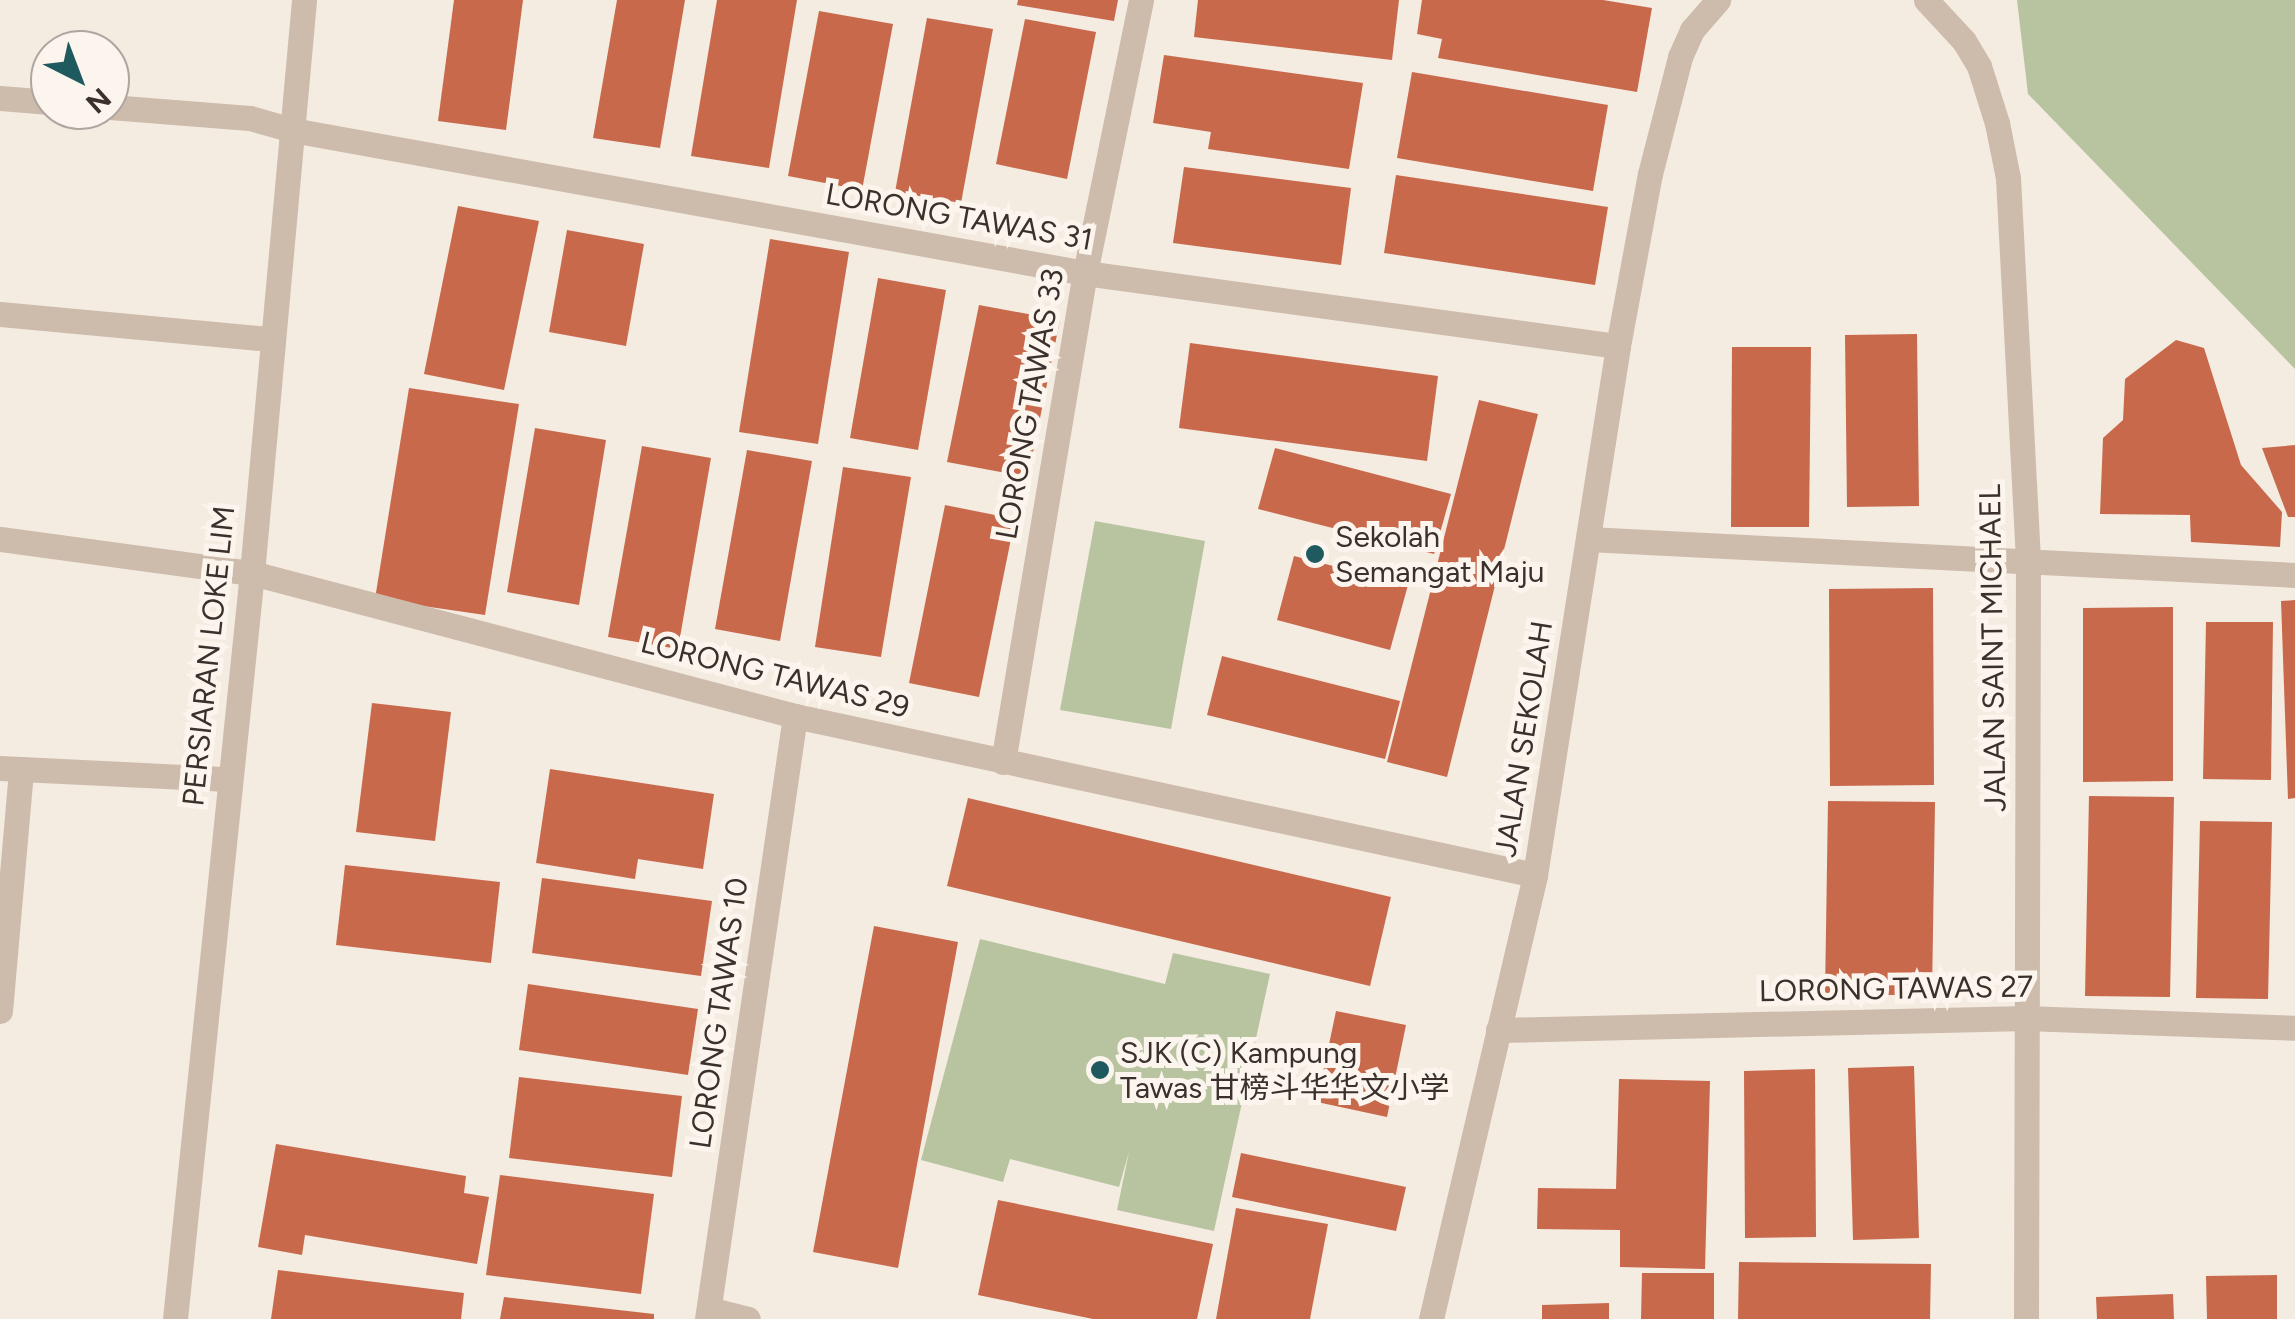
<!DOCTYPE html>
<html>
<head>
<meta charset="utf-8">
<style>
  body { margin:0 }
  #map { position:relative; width:2295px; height:1319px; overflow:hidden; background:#f4ebe1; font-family:Figtree,"Noto Sans SC",sans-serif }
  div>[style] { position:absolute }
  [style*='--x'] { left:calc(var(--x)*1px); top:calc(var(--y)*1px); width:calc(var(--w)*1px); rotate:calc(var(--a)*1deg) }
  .green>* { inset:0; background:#b8c4a0 }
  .building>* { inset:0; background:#c8694b }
  .minor>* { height:25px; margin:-12.5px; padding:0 12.5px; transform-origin:12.5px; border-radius:12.5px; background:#cdbbac }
  .dots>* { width:28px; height:28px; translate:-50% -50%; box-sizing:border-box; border:5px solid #fbf5ee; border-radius:50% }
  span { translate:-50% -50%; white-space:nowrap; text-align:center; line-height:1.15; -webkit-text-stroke:10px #fbf5ee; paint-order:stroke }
  .street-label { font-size:30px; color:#3b302b }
  .poi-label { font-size:30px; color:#3b302b }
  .left { translate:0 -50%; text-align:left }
  .north { position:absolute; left:30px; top:30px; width:100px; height:100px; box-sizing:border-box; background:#fbf5ee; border:2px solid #aea6a0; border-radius:50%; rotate:138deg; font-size:28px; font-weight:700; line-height:40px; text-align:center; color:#3b302b }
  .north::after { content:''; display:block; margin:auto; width:35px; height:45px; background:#1f5a5e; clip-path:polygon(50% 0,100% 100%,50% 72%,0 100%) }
</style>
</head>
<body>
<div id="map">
  <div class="green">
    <div style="clip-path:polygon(2017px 0,2295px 0,2295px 369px,2028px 94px)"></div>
    <div style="clip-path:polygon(1095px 521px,1205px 541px,1171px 729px,1060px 710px)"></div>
    <div style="clip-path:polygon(980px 939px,1165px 984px,1173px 953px,1270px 974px,1214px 1231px,1117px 1210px,1129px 1152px,1119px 1187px,1010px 1159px,1003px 1182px,921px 1160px)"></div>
  </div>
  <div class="building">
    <div style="clip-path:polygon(454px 0,523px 0,506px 130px,438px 121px)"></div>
    <div style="clip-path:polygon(617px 0,685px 0,660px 148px,593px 138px)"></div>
    <div style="clip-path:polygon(717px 0,797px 0,769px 168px,691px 156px)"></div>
    <div style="clip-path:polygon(1018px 0,1118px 0,1114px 21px,1017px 5px)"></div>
    <div style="clip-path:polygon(1198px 0,1399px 0,1392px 60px,1194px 37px)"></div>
    <div style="clip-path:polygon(1422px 0,1603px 0,1652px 8px,1637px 92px,1438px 58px,1442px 39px,1417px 34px)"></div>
    <div style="clip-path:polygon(819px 11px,893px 24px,862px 190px,788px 176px)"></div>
    <div style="clip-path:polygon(927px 18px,993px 29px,961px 203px,895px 192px)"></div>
    <div style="clip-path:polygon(1025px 19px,1096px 32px,1067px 179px,996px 164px)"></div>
    <div style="clip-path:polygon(1164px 55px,1363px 83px,1349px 169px,1208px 149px,1211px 132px,1153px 123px)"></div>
    <div style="clip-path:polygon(1412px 72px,1608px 105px,1593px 191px,1397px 158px)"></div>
    <div style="clip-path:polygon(1184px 167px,1351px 188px,1341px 265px,1173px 243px)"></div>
    <div style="clip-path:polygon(1396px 175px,1608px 207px,1595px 285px,1384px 253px)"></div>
    <div style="clip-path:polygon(458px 206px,539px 221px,504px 390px,424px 374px)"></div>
    <div style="clip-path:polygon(567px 230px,644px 244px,626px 346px,549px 332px)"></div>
    <div style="clip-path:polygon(770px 239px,849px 252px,818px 444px,739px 432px)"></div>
    <div style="clip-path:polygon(878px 278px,946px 290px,918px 450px,850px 438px)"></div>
    <div style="clip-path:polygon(979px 305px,1060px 320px,1028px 477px,947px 462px)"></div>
    <div style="clip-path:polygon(1917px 334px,1919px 506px,1847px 507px,1845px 335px)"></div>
    <div style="clip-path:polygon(2176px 340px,2204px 348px,2241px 465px,2282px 512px,2280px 547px,2191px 542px,2190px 515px,2100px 514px,2103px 438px,2123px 420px,2125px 379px)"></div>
    <div style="clip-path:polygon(1190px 343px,1438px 376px,1427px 461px,1179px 428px)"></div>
    <div style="clip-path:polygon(1732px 347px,1811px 347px,1809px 527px,1731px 527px)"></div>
    <div style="clip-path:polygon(409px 388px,519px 404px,485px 615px,375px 599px)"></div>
    <div style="clip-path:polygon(1479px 400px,1538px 414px,1447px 777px,1387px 762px)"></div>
    <div style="clip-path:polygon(535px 428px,606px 440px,579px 605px,507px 592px)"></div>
    <div style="clip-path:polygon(2295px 445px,2295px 517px,2288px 517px,2262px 448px)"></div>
    <div style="clip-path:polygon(642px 446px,711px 458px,678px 649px,608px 637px)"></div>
    <div style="clip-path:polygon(1275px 448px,1451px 494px,1434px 554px,1258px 509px)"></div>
    <div style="clip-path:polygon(747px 450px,812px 461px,780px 641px,715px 629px)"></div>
    <div style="clip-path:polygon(843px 467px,911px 477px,881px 657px,815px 647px)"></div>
    <div style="clip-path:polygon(945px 505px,1015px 519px,979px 697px,909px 683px)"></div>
    <div style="clip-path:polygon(1294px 556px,1408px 585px,1390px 650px,1277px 620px)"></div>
    <div style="clip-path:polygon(1933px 588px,1934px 785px,1830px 786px,1829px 589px)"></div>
    <div style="clip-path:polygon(2295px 600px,2295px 798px,2288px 799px,2281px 601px)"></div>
    <div style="clip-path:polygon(2173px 607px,2173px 781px,2083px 782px,2083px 608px)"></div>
    <div style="clip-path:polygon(2206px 622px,2273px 622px,2271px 780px,2203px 779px)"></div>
    <div style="clip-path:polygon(1222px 656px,1400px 701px,1385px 759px,1207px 715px)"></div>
    <div style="clip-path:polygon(372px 703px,451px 712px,435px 841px,356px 832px)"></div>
    <div style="clip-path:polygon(550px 769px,714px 794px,703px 869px,638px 859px,635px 879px,536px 863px)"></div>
    <div style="clip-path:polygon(2089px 796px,2174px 797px,2170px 997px,2085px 996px)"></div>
    <div style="clip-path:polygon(968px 798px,1391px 897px,1370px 986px,947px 886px)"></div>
    <div style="clip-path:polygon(1828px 801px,1935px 802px,1932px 995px,1825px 995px)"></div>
    <div style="clip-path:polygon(2200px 821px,2272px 822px,2268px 999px,2196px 998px)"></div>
    <div style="clip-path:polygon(345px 865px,500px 882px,491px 963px,336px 945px)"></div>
    <div style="clip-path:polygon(542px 878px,712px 901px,701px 976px,532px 953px)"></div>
    <div style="clip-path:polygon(874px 926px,958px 942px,898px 1268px,813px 1252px)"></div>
    <div style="clip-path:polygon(528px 984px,698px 1009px,688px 1075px,519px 1050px)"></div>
    <div style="clip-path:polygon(1336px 1011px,1406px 1025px,1387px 1117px,1317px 1102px)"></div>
    <div style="clip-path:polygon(1914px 1066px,1919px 1238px,1853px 1240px,1848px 1068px)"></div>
    <div style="clip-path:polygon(1815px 1069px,1816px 1237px,1745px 1238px,1744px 1071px)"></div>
    <div style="clip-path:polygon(519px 1077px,682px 1096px,672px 1177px,509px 1158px)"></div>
    <div style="clip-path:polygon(1619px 1079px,1710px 1081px,1705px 1269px,1620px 1267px,1620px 1230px,1537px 1229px,1538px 1188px,1616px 1189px)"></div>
    <div style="clip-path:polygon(276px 1144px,466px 1176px,464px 1193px,489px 1197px,477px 1264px,305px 1235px,302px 1255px,258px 1247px)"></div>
    <div style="clip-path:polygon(1241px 1153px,1406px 1187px,1396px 1231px,1232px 1197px)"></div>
    <div style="clip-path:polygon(500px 1175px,654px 1194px,641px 1294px,486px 1275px)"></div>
    <div style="clip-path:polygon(998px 1200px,1213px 1244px,1197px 1319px,1093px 1319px,978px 1295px)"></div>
    <div style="clip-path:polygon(1236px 1208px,1328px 1224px,1310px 1319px,1216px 1319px)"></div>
    <div style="clip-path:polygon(1739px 1262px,1931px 1264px,1930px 1319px,1738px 1319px)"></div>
    <div style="clip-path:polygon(278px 1270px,464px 1293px,461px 1319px,271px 1319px)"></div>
    <div style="clip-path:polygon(1642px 1273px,1714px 1273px,1714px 1319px,1641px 1319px)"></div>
    <div style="clip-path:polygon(2277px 1275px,2277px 1319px,2207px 1319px,2206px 1276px)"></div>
    <div style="clip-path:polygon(2173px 1294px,2174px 1319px,2097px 1319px,2096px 1297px)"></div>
    <div style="clip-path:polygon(504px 1297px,654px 1314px,654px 1319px,500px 1319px)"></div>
    <div style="clip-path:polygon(1609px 1303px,1609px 1319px,1542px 1319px,1542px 1305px)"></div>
  </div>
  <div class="minor">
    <div style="--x:1926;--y:0;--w:56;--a:47.2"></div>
    <div style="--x:1964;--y:41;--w:29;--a:59"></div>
    <div style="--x:1979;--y:66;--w:60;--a:72.5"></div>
    <div style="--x:1997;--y:123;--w:56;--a:78.7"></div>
    <div style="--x:2008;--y:178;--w:383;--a:87"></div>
    <div style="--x:2028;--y:560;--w:759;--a:90.15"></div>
    <div style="--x:0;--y:98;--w:50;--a:4.6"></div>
    <div style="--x:110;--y:107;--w:140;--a:4.5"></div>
    <div style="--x:250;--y:118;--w:44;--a:15.9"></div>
    <div style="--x:292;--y:130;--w:806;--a:10.22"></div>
    <div style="--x:1085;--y:273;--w:538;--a:7.8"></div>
    <div style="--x:0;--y:314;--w:272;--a:5.3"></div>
    <div style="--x:0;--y:539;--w:254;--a:7.7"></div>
    <div style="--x:252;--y:573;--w:562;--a:14.75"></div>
    <div style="--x:795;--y:716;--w:757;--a:12.13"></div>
    <div style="--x:1588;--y:539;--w:708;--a:2.91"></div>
    <div style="--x:1003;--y:762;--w:496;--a:-80.5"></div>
    <div style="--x:1085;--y:273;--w:279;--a:-78.4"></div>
    <div style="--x:0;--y:768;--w:228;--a:2.8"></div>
    <div style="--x:0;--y:1011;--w:243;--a:-85"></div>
    <div style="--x:1498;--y:1030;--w:529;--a:-1.3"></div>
    <div style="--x:2027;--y:1018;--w:268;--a:2.1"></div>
    <div style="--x:709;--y:1309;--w:40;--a:14.4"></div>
    <div style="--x:175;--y:1319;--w:750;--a:-84.11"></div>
    <div style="--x:252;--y:573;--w:575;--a:-84.81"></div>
    <div style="--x:707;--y:1319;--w:609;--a:-81.7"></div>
    <div style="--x:1431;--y:1319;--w:456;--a:-76.8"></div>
    <div style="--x:1535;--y:875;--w:535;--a:-81.08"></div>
    <div style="--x:1618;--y:346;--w:175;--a:-79.5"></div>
    <div style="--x:1650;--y:174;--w:121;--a:-75.6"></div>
    <div style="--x:1680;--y:57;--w:30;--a:-66"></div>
    <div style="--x:1692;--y:30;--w:40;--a:-49"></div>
  </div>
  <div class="dots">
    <div style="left:1315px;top:554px;background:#1f5a5e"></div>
    <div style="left:1100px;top:1070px;background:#1f5a5e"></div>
  </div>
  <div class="street-label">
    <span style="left:959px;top:217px;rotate:10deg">LORONG TAWAS 31</span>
    <span style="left:1030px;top:404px;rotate:-80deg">LORONG TAWAS 33</span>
    <span style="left:1993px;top:648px;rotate:-91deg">JALAN SAINT MICHAEL</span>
    <span style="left:209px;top:656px;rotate:-84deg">PERSIARAN LOKE LIM</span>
    <span style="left:775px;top:675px;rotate:14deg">LORONG TAWAS 29</span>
    <span style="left:1524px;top:739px;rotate:-81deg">JALAN SEKOLAH</span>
    <span style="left:1896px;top:989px;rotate:-1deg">LORONG TAWAS 27</span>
    <span style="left:719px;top:1013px;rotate:-82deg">LORONG TAWAS 10</span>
  </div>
  <div class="poi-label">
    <span class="left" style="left:1335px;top:554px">Sekolah<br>Semangat Maju</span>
    <span class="left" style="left:1120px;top:1070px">SJK (C) Kampung<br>Tawas 甘榜斗华华文小学</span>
  </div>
  <div class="north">N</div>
</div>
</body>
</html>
